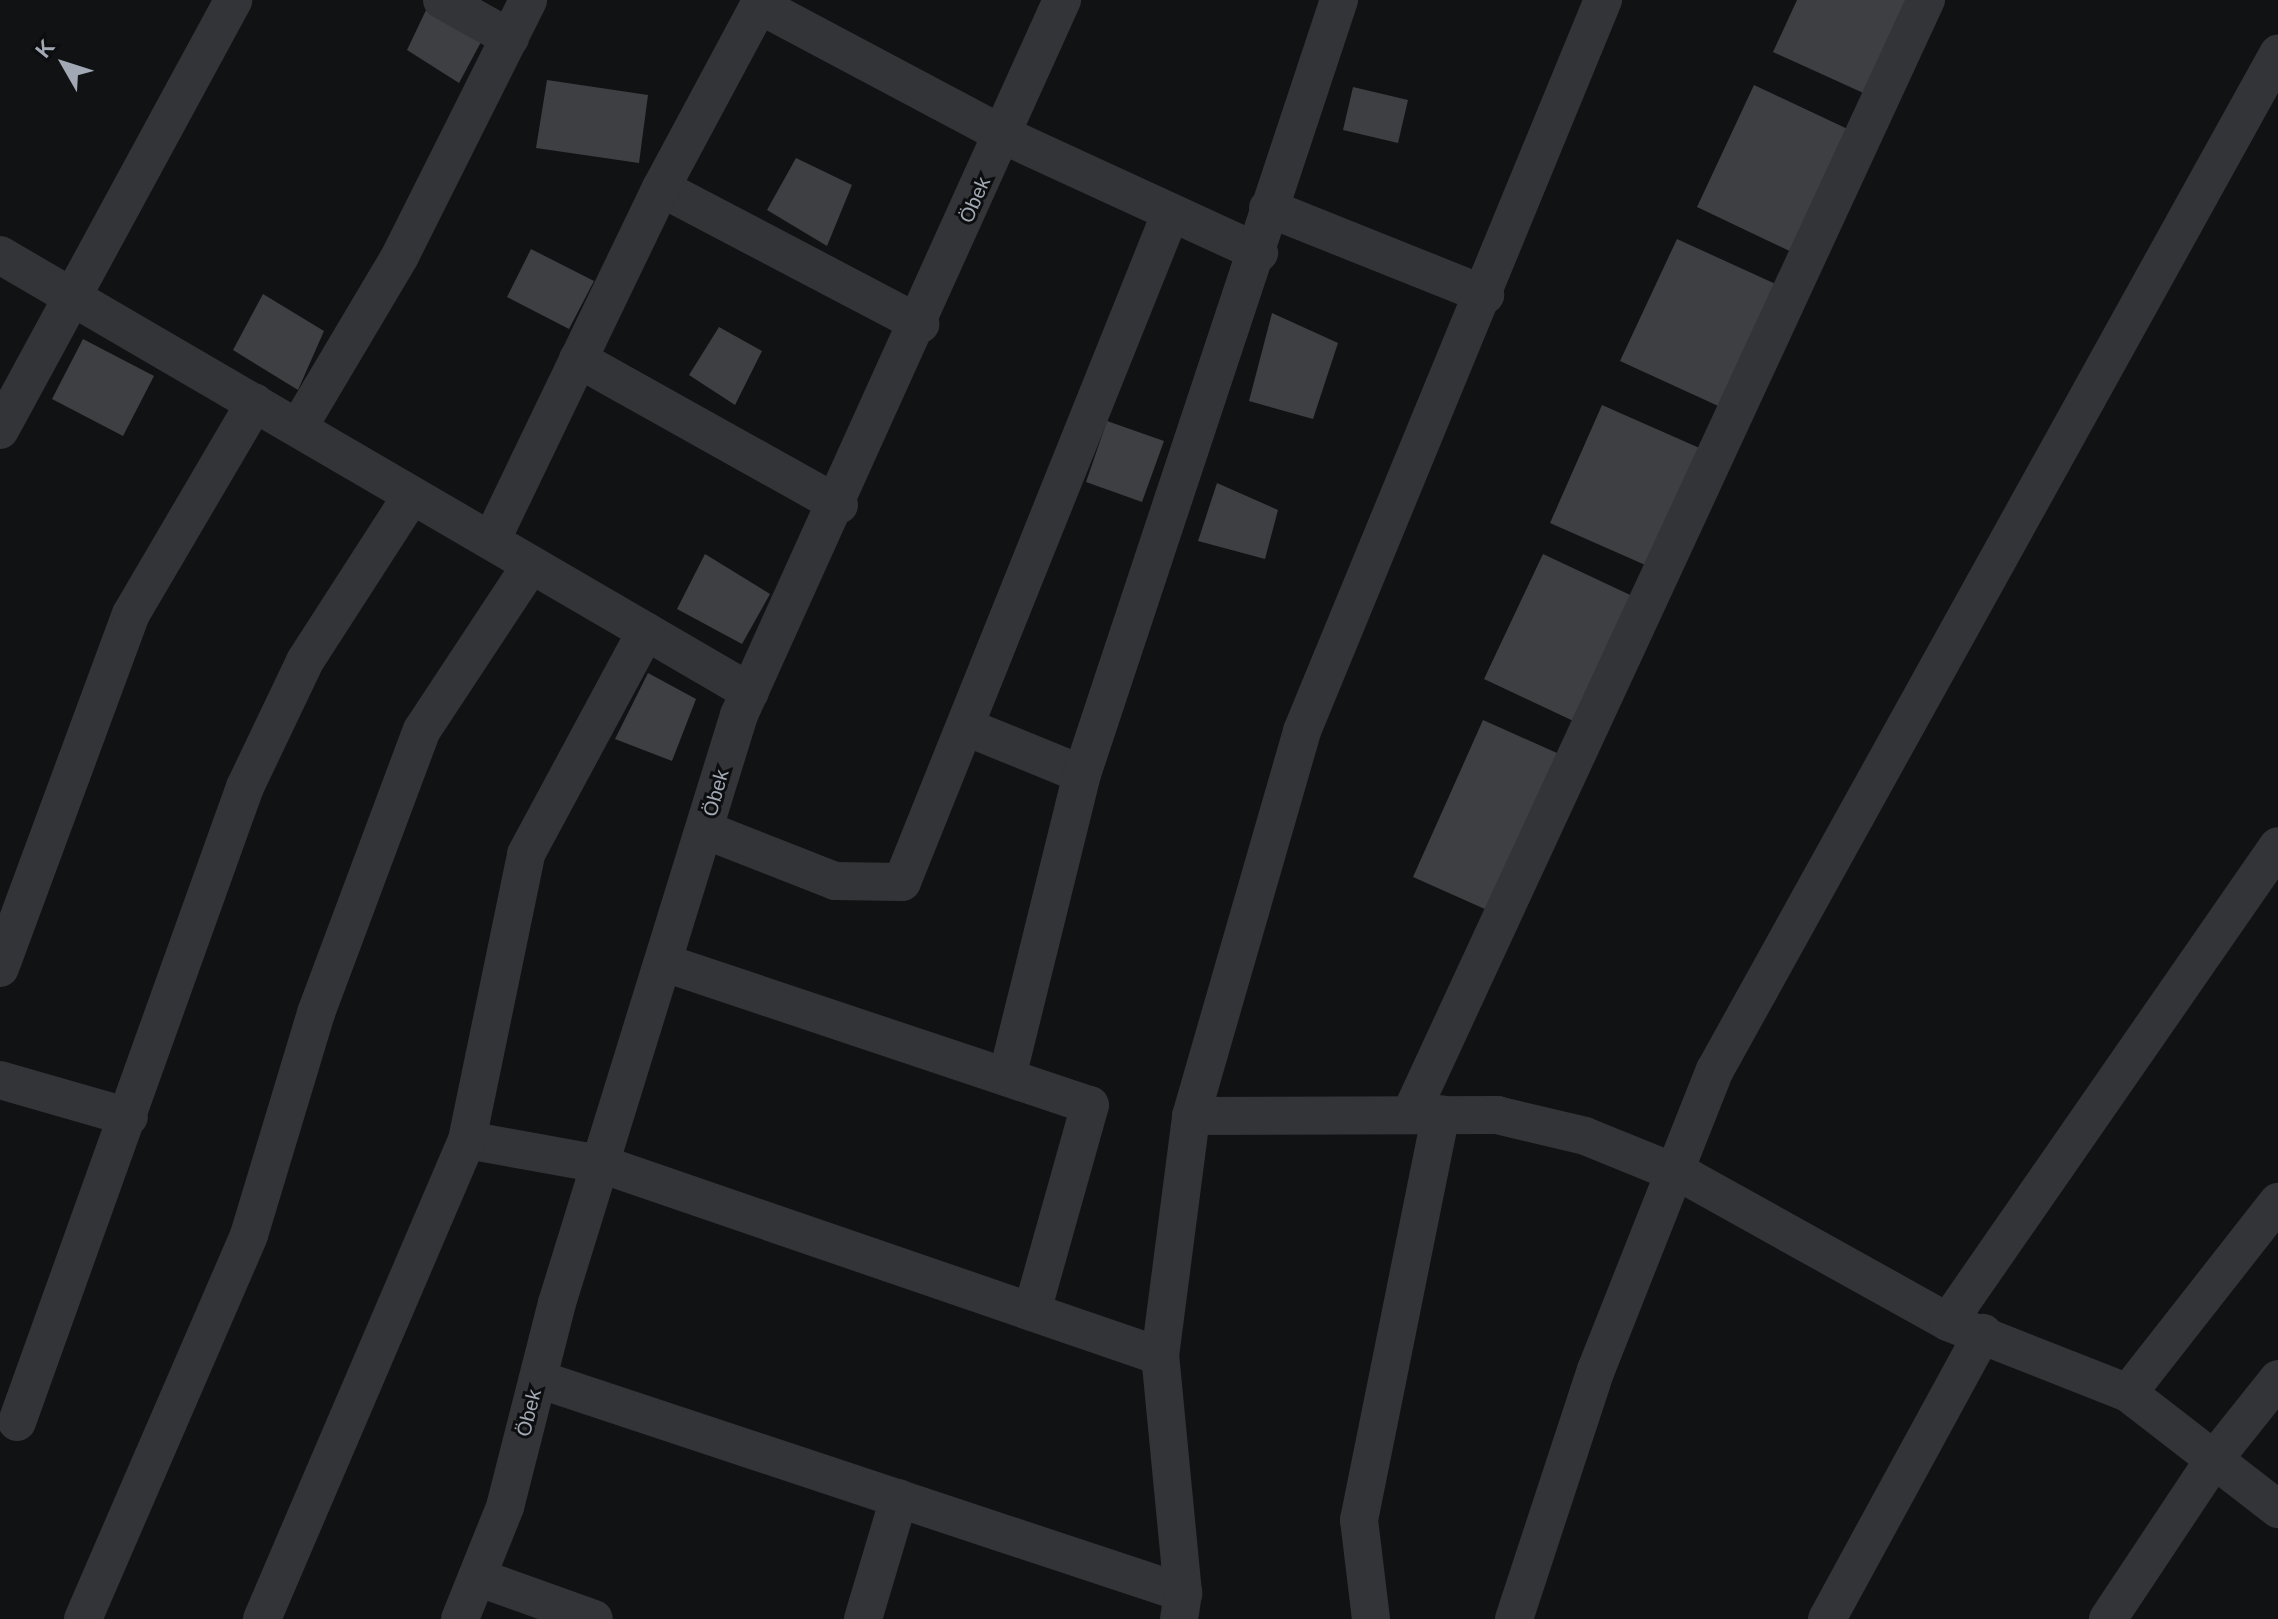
<!DOCTYPE html>
<html>
<head>
<meta charset="utf-8">
<style>
  body { margin:0 }
  #map { position:relative; width:2278px; height:1619px; overflow:hidden; background:#111213; font-family:Helvetica,sans-serif }
  div>[style] { position:absolute }
  [style*='--x'] { left:calc(var(--x)*1px); top:calc(var(--y)*1px); width:calc(var(--w)*1px); rotate:calc(var(--a)*1deg) }
  .building>* { inset:0; background:#3d3f43 }
  .minor>* { height:38px; margin:-19px; padding:0 19px; transform-origin:19px; border-radius:19px; background:#323438 }
  span { translate:-50% -50%; white-space:nowrap; text-align:center; line-height:1.15; -webkit-text-stroke:6px #0c0d0e; paint-order:stroke }
  .street-label { font-size:20px; color:#a2a9b5 }
  .north { position:absolute; left:24px; top:24px; width:80px; height:80px; -webkit-text-stroke:6px #0c0d0e; paint-order:stroke; rotate:309deg; font-size:22px; font-weight:700; line-height:32px; text-align:center; color:#a2a9b5 }
  .north::after { content:''; display:block; margin:auto; width:28px; height:36px; background:#a2a9b5; clip-path:polygon(50% 0,100% 100%,50% 72%,0 100%) }
</style>
</head>
<body>
<div id="map">
  <div class="building">
    <div style="clip-path:polygon(1797px 0,1914px 0,1870px 96px,1773px 52px)"></div>
    <div style="clip-path:polygon(427px 8px,481px 42px,459px 83px,407px 50px)"></div>
    <div style="clip-path:polygon(547px 80px,648px 95px,639px 163px,536px 148px)"></div>
    <div style="clip-path:polygon(1754px 85px,1854px 132px,1796px 254px,1697px 207px)"></div>
    <div style="clip-path:polygon(1353px 87px,1408px 100px,1398px 143px,1343px 130px)"></div>
    <div style="clip-path:polygon(796px 158px,852px 185px,827px 246px,767px 210px)"></div>
    <div style="clip-path:polygon(1677px 239px,1782px 287px,1727px 410px,1620px 361px)"></div>
    <div style="clip-path:polygon(531px 249px,594px 281px,569px 329px,507px 297px)"></div>
    <div style="clip-path:polygon(263px 294px,324px 331px,298px 390px,233px 350px)"></div>
    <div style="clip-path:polygon(1272px 313px,1338px 343px,1313px 419px,1249px 401px)"></div>
    <div style="clip-path:polygon(719px 327px,762px 351px,735px 405px,689px 375px)"></div>
    <div style="clip-path:polygon(83px 339px,154px 376px,123px 436px,52px 399px)"></div>
    <div style="clip-path:polygon(1602px 405px,1704px 450px,1652px 568px,1550px 523px)"></div>
    <div style="clip-path:polygon(1107px 421px,1164px 441px,1142px 502px,1086px 482px)"></div>
    <div style="clip-path:polygon(1217px 483px,1278px 510px,1265px 559px,1198px 541px)"></div>
    <div style="clip-path:polygon(705px 554px,770px 594px,742px 644px,677px 609px)"></div>
    <div style="clip-path:polygon(1543px 554px,1643px 601px,1584px 726px,1484px 679px)"></div>
    <div style="clip-path:polygon(648px 673px,696px 699px,672px 761px,615px 739px)"></div>
    <div style="clip-path:polygon(1483px 720px,1566px 757px,1496px 914px,1413px 877px)"></div>
  </div>
  <div class="minor">
    <div style="--x:442;--y:0;--w:78;--a:29.2"></div>
    <div style="--x:759;--y:5;--w:276;--a:28"></div>
    <div style="--x:1003;--y:135;--w:282;--a:24.7"></div>
    <div style="--x:661;--y:188;--w:293;--a:27.7"></div>
    <div style="--x:1268;--y:208;--w:234;--a:21.8"></div>
    <div style="--x:0;--y:255;--w:868;--a:30.23"></div>
    <div style="--x:578;--y:359;--w:299;--a:29.2"></div>
    <div style="--x:298;--y:428;--w:200;--a:-59.3"></div>
    <div style="--x:400;--y:256;--w:286;--a:-63.4"></div>
    <div style="--x:0;--y:430;--w:489;--a:-61.5"></div>
    <div style="--x:491;--y:541;--w:392;--a:-64.3"></div>
    <div style="--x:661;--y:188;--w:213;--a:-61.8"></div>
    <div style="--x:966;--y:727;--w:125;--a:22.1"></div>
    <div style="--x:1082;--y:774;--w:816;--a:-71.63"></div>
    <div style="--x:705;--y:830;--w:140;--a:21.4"></div>
    <div style="--x:835;--y:881;--w:67;--a:0.9"></div>
    <div style="--x:902;--y:882;--w:717;--a:-68.12"></div>
    <div style="--x:665;--y:963;--w:448;--a:18.5"></div>
    <div style="--x:1090;--y:1105;--w:215;--a:105.7"></div>
    <div style="--x:0;--y:968;--w:377;--a:-69.7"></div>
    <div style="--x:131;--y:614;--w:245;--a:-59.6"></div>
    <div style="--x:1007;--y:1077;--w:312;--a:-76.1"></div>
    <div style="--x:0;--y:1080;--w:134;--a:16"></div>
    <div style="--x:1410;--y:1115;--w:1229;--a:-65.17"></div>
    <div style="--x:1191;--y:1116;--w:306;--a:-0.2"></div>
    <div style="--x:1497;--y:1115;--w:90;--a:13.4"></div>
    <div style="--x:1585;--y:1136;--w:114;--a:22.1"></div>
    <div style="--x:1691;--y:1179;--w:294;--a:29.1"></div>
    <div style="--x:1948;--y:1322;--w:193;--a:21.5"></div>
    <div style="--x:2128;--y:1393;--w:190;--a:37.7"></div>
    <div style="--x:467;--y:1140;--w:136;--a:10.2"></div>
    <div style="--x:601;--y:1164;--w:591;--a:18.96"></div>
    <div style="--x:1948;--y:1322;--w:579;--a:-55.27"></div>
    <div style="--x:538;--y:1379;--w:680;--a:18.35"></div>
    <div style="--x:2128;--y:1393;--w:243;--a:-51.9"></div>
    <div style="--x:17;--y:1422;--w:675;--a:-70.25"></div>
    <div style="--x:245;--y:787;--w:140;--a:-64.5"></div>
    <div style="--x:305;--y:661;--w:197;--a:-57.2"></div>
    <div style="--x:477;--y:1577;--w:124;--a:19.7"></div>
    <div style="--x:83;--y:1619;--w:418;--a:-66.6"></div>
    <div style="--x:249;--y:1235;--w:232;--a:-73.2"></div>
    <div style="--x:316;--y:1013;--w:302;--a:-69.5"></div>
    <div style="--x:422;--y:730;--w:198;--a:-56.6"></div>
    <div style="--x:262;--y:1619;--w:521;--a:-66.83"></div>
    <div style="--x:467;--y:1140;--w:292;--a:-78.3"></div>
    <div style="--x:526;--y:854;--w:253;--a:-61.7"></div>
    <div style="--x:460;--y:1619;--w:121;--a:-68.1"></div>
    <div style="--x:505;--y:1507;--w:211;--a:-75.7"></div>
    <div style="--x:557;--y:1303;--w:616;--a:-72.8"></div>
    <div style="--x:739;--y:715;--w:785;--a:-65.69"></div>
    <div style="--x:863;--y:1619;--w:126;--a:-73.4"></div>
    <div style="--x:1179;--y:1619;--w:26;--a:-81"></div>
    <div style="--x:1183;--y:1593;--w:238;--a:-95.5"></div>
    <div style="--x:1160;--y:1356;--w:242;--a:-82.6"></div>
    <div style="--x:1191;--y:1116;--w:401;--a:-73.9"></div>
    <div style="--x:1302;--y:731;--w:791;--a:-67.62"></div>
    <div style="--x:1371;--y:1619;--w:100;--a:-96.9"></div>
    <div style="--x:1359;--y:1520;--w:414;--a:-78.6"></div>
    <div style="--x:1514;--y:1619;--w:262;--a:-71.8"></div>
    <div style="--x:1596;--y:1370;--w:323;--a:-68.4"></div>
    <div style="--x:1715;--y:1070;--w:1162;--a:-61.01"></div>
    <div style="--x:1827;--y:1619;--w:326;--a:-61.4"></div>
    <div style="--x:2108;--y:1619;--w:193;--a:-56.4"></div>
    <div style="--x:2215;--y:1458;--w:101;--a:-51.4"></div>
  </div>
  <div class="street-label">
    <span style="left:975px;top:200px;rotate:-66deg">Öbek</span>
    <span style="left:716px;top:793px;rotate:-74deg">Öbek</span>
    <span style="left:529px;top:1413px;rotate:-76deg">Öbek</span>
  </div>
  <div class="north">K</div>
</div>
</body>
</html>
